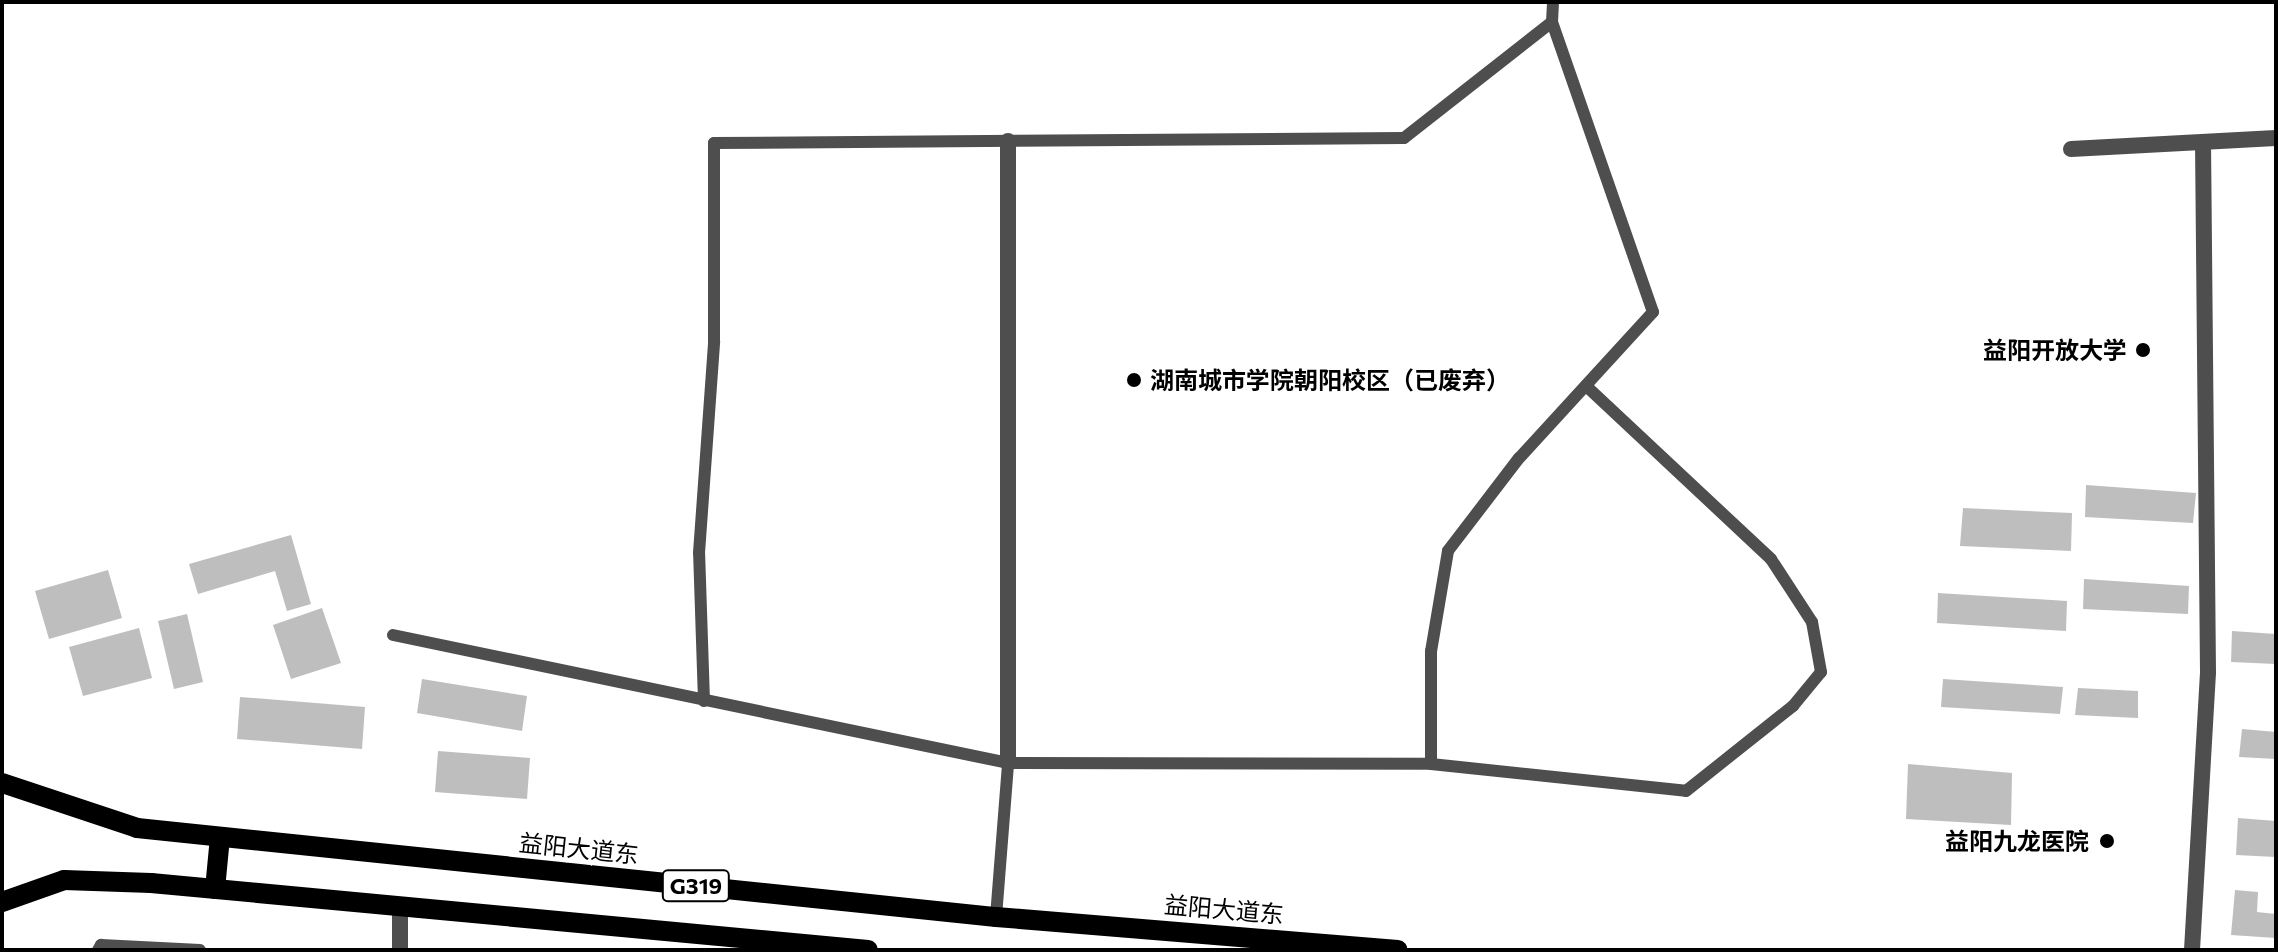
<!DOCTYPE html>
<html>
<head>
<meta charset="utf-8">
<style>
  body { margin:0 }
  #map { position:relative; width:2278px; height:952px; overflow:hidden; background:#fff; font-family:Commissioner,"Noto Sans SC",sans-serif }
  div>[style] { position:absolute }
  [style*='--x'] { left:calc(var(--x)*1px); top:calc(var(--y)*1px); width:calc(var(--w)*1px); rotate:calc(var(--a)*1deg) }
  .building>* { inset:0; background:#bebebe }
  .lane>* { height:12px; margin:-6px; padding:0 6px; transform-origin:6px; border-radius:6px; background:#4e4e4e }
  .street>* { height:16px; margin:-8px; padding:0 8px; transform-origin:8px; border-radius:8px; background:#4e4e4e }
  .primary>* { height:20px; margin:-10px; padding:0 10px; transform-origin:10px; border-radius:10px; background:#000 }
  .dots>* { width:22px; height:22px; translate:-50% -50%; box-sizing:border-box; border:4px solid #fff; border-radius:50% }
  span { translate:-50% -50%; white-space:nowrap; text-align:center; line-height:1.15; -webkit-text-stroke:7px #fff; paint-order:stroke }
  .shield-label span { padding:2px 6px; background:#fff; border:2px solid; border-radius:6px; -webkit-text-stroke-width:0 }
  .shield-label { font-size:22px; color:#000; font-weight:700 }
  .poi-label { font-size:24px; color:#000; font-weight:700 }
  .right { translate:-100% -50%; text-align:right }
  .left { translate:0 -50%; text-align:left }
  .street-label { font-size:24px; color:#000 }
  .frame { position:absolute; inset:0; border:4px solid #000; pointer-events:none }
</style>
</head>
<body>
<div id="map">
  <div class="building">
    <div style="clip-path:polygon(2086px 485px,2196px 493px,2193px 523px,2085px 517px)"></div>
    <div style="clip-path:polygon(1963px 508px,2072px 513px,2071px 551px,1960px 546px)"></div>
    <div style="clip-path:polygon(291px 535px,311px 604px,287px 611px,275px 571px,198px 594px,189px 564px)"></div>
    <div style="clip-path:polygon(108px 570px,122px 618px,49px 639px,35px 591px)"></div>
    <div style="clip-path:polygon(2084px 579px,2189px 586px,2188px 614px,2083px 609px)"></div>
    <div style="clip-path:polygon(1938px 593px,2067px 601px,2066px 631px,1937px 623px)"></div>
    <div style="clip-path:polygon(322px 608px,341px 663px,291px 679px,273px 625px)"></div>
    <div style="clip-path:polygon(187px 614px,203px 682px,174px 689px,158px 621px)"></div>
    <div style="clip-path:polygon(139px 628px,152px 678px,83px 696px,69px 647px)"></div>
    <div style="clip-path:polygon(2232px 631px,2276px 634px,2276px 664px,2231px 662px)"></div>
    <div style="clip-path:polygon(422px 679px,527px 696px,522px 731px,417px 713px)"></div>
    <div style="clip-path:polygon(1943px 679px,2063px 687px,2060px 714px,1941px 707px)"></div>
    <div style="clip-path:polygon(2078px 688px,2138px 691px,2138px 718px,2075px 715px)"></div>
    <div style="clip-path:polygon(240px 697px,365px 707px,362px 749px,237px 739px)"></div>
    <div style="clip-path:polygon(2242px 729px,2276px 732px,2276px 759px,2239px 757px)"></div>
    <div style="clip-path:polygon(438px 751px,530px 758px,527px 799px,435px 792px)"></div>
    <div style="clip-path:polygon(1908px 764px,2012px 773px,2011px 825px,1906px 819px)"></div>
    <div style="clip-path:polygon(2238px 818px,2276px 821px,2276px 857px,2236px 855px)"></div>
    <div style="clip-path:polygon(2235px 890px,2258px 892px,2257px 912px,2276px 914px,2276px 938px,2231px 935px)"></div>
  </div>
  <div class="lane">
    <div style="--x:1552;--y:22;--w:20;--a:-87"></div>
    <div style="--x:393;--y:635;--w:628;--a:11.76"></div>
    <div style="--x:704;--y:701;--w:148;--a:-91.9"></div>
    <div style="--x:699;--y:553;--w:212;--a:-85.9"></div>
    <div style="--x:714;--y:342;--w:199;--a:-90"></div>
    <div style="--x:714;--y:143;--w:690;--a:-0.42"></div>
    <div style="--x:1404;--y:138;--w:188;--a:-38.1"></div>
    <div style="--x:1552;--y:22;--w:307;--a:70.8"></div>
    <div style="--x:1653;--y:312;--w:198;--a:132.5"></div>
    <div style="--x:1519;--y:458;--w:117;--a:127.4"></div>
    <div style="--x:1448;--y:551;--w:101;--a:99.6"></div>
    <div style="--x:1431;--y:651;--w:113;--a:90"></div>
    <div style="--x:996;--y:917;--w:154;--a:-85.5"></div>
    <div style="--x:1008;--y:763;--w:423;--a:0.1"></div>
    <div style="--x:1431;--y:764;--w:256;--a:6"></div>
    <div style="--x:1686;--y:791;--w:137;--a:-38.5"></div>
    <div style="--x:1793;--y:706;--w:44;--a:-50.5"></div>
    <div style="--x:1821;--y:672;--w:51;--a:-100.2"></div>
    <div style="--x:1812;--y:622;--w:75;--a:-123.1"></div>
    <div style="--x:1771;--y:559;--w:253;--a:-136.9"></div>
    <div style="--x:98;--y:950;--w:6;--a:-59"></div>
    <div style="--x:101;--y:945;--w:99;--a:2.9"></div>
  </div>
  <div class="street">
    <div style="--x:1008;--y:141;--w:622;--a:90"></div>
    <div style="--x:2071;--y:149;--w:205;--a:-3.1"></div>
    <div style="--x:400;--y:907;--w:43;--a:90"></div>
    <div style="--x:2192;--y:950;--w:278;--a:-86.7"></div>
    <div style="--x:2208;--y:672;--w:527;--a:-90.54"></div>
  </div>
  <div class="primary">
    <div style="--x:2;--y:783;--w:142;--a:18.4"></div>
    <div style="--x:137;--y:828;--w:864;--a:5.92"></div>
    <div style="--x:996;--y:917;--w:403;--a:4.7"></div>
    <div style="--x:215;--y:889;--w:52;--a:-84.5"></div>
    <div style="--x:2;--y:902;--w:66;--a:-19.5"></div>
    <div style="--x:64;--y:880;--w:87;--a:2"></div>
    <div style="--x:151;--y:883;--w:720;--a:5.34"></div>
  </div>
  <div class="dots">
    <div style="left:2143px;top:350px;background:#000"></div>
    <div style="left:1134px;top:380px;background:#000"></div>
    <div style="left:2107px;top:841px;background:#000"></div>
  </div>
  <div class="shield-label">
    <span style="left:696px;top:886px">G319</span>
  </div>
  <div class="poi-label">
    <span class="right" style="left:2127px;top:350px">益阳开放大学</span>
    <span class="left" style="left:1150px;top:380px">湖南城市学院朝阳校区（已废弃）</span>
    <span class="right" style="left:2089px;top:841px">益阳九龙医院</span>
  </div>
  <div class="street-label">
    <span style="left:579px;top:848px;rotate:6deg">益阳大道东</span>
    <span style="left:1224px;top:909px;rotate:5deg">益阳大道东</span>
  </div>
  <div class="frame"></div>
</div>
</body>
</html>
